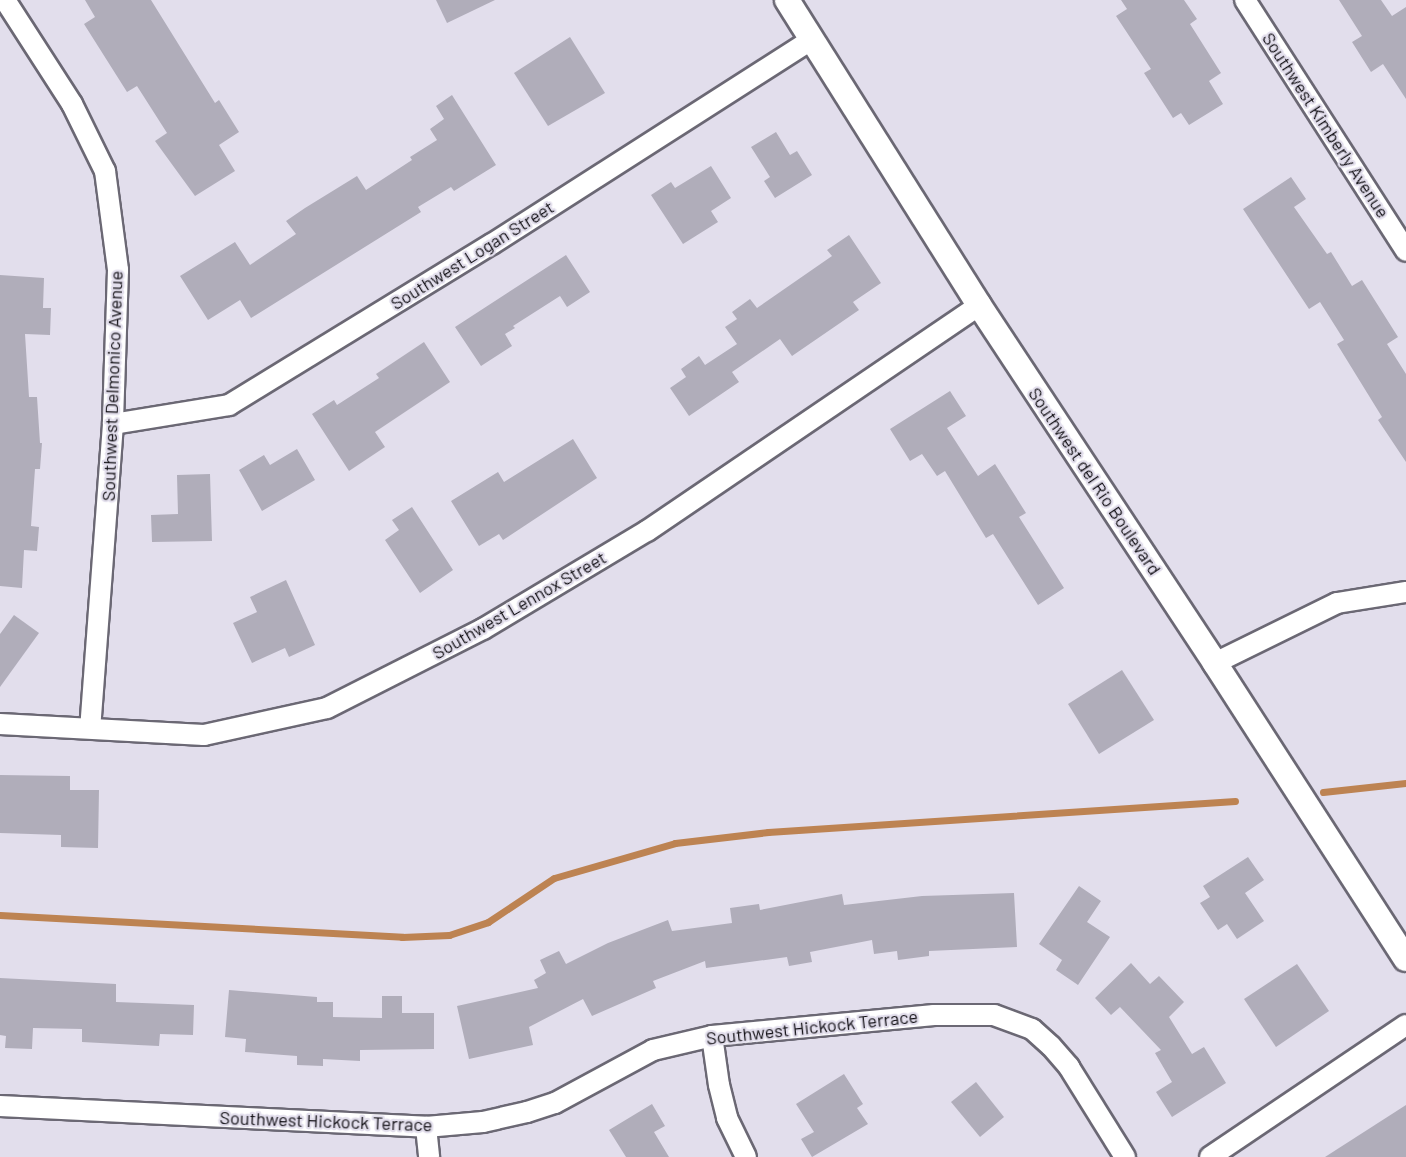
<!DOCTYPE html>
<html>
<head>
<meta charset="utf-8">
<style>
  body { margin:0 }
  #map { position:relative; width:1406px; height:1157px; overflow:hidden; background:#e2deec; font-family:Barlow,sans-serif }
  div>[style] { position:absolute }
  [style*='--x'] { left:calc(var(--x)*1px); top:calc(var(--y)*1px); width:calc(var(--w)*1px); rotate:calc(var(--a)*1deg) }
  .stream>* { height:7px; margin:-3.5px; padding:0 3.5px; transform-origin:3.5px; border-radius:3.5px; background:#bd8352 }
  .building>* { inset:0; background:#b0adba }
  .roads { filter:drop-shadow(2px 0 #6b6874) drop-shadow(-2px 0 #6b6874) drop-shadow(0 2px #6b6874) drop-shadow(0 -2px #6b6874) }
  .minor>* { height:20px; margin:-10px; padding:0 10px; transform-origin:10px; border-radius:10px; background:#fff }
  .tertiary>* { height:24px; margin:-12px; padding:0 12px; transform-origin:12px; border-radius:12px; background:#fff }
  span { translate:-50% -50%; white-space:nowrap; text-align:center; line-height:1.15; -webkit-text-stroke:4.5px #e2deec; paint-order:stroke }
  .street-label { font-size:18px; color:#110f14 }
</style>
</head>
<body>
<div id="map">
  <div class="stream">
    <div style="--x:1323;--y:792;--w:83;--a:-6.2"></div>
    <div style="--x:0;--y:915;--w:403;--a:3.1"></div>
    <div style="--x:402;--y:937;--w:47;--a:-2.4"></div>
    <div style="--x:449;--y:935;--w:41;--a:-18.4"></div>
    <div style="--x:488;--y:922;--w:79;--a:-33.7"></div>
    <div style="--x:554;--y:878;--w:126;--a:-16.1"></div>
    <div style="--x:675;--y:843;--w:94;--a:-6.7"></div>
    <div style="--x:768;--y:832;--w:468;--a:-3.8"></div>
  </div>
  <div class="building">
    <div style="clip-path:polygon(85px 0,151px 0,215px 103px,219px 100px,239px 132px,219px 145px,235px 171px,195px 196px,155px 141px,167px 133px,137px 86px,127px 92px,84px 24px,95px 17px)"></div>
    <div style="clip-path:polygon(436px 0,495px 0,447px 23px)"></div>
    <div style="clip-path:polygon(1121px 0,1184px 0,1197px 19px,1190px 24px,1221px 73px,1209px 81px,1223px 104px,1189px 125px,1181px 113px,1173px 118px,1144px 73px,1151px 69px,1116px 16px,1127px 9px)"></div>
    <div style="clip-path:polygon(1339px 0,1381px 0,1392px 16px,1406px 7px,1406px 99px,1383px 64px,1371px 72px,1352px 42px,1362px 36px)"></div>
    <div style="clip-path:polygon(570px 37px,605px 93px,548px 126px,514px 73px)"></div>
    <div style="clip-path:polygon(452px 95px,496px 165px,454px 191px,451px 187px,418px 207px,421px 212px,251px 318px,240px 300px,208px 320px,180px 276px,235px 242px,250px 265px,296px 234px,286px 221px,305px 208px,357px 176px,366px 190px,412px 160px,410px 157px,437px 140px,430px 129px,444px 119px,436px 106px)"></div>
    <div style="clip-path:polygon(776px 132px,790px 155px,797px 151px,812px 175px,775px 198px,764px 181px,770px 177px,751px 147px)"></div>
    <div style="clip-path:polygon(711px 166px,731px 198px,711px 211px,718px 222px,683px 244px,651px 195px,671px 182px,675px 188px)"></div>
    <div style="clip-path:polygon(1291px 177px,1306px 199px,1294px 207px,1327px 254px,1331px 252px,1352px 286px,1362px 280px,1398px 337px,1387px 344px,1406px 374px,1406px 462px,1378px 420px,1382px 417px,1337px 344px,1344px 340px,1320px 302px,1309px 309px,1243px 209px)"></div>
    <div style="clip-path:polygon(849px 235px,881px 283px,853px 302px,859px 310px,792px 356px,780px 339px,732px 372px,739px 382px,689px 416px,670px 388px,686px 377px,681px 369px,699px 356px,705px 365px,737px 344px,725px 327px,737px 319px,732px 312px,750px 299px,757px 308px,832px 256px,827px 250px)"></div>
    <div style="clip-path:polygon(566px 255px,590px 292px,567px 307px,560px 296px,513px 326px,515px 328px,505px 334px,512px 346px,481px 366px,455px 327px)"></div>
    <div style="clip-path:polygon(0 275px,44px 278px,43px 308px,51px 308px,50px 335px,25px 334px,29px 397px,37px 397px,40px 443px,42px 443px,40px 469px,35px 469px,31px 526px,39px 527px,37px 551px,24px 550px,22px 588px,0 586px)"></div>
    <div style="clip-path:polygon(424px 342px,450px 382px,375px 432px,385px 447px,349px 471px,312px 414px,334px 400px,337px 405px,379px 378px,376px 374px)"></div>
    <div style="clip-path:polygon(950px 391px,966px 416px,947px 428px,978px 476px,995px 464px,1026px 513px,1019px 517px,1064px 588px,1038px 605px,993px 534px,986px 538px,945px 471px,937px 476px,922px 454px,910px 461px,890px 429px)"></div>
    <div style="clip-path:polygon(573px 439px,597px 478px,503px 540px,499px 534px,479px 546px,451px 501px,498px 472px,504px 482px)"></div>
    <div style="clip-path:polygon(297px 449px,315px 480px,262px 511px,239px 470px,264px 455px,270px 465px)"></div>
    <div style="clip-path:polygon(210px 474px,212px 541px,152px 542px,151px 515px,178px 514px,177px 475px)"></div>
    <div style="clip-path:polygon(412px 507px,453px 570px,420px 593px,385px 540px,399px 530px,392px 520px)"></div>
    <div style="clip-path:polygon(286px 580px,315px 645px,289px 657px,285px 648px,252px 663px,233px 623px,257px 612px,250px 597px)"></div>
    <div style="clip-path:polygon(14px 615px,39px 633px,0 687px,0 634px)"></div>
    <div style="clip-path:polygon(1122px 670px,1154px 720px,1099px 754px,1068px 704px)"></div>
    <div style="clip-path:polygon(0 775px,70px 776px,70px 790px,99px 790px,98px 848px,61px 847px,61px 835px,0 833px)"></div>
    <div style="clip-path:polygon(1248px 857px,1264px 880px,1245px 893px,1264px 921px,1237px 939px,1227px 924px,1218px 930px,1200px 903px,1210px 897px,1203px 886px)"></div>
    <div style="clip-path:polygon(1079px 886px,1101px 901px,1087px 922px,1110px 937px,1078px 985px,1056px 970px,1062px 960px,1039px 944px)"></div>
    <div style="clip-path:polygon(1014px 893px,1017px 947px,929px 951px,929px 956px,898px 960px,897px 951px,874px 954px,872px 940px,810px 952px,812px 962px,789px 966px,787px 957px,706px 968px,705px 961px,653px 981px,656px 988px,592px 1016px,583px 999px,529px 1027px,533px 1045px,469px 1059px,457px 1006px,538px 988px,534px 980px,546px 973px,540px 960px,559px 951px,566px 964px,608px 943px,668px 920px,672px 931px,732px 923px,730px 908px,759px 904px,760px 910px,842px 894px,844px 905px,922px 896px)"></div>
    <div style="clip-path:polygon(1131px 963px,1150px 984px,1159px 976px,1184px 1002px,1169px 1017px,1192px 1054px,1204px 1047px,1226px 1083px,1172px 1117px,1156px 1092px,1172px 1082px,1155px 1053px,1161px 1050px,1120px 1007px,1111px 1015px,1095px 998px)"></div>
    <div style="clip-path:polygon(1297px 964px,1329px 1011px,1276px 1047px,1244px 999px)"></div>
    <div style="clip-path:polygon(0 978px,116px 984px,116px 1002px,194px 1005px,193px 1035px,160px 1034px,159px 1046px,138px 1045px,82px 1042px,82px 1029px,33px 1028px,32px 1049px,5px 1048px,6px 1036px,0 1035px)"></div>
    <div style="clip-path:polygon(229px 990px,317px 997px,317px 1002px,333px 1002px,333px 1017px,382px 1018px,382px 996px,402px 996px,402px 1013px,434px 1013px,434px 1049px,360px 1050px,360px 1061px,323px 1059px,323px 1066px,297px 1065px,297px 1056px,245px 1052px,246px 1039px,225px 1037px)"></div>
    <div style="clip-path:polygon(844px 1074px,863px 1104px,857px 1108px,868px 1124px,812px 1157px,801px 1139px,814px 1132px,796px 1104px)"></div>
    <div style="clip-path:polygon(976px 1082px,1004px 1117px,980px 1137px,951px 1102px)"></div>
    <div style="clip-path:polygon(652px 1104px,665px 1126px,654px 1132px,669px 1157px,626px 1157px,609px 1130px)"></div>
    <div style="clip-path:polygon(1406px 1105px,1406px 1157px,1325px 1157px)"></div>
  </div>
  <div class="roads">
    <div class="minor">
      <div style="--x:5;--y:0;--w:124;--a:57.2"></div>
      <div style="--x:72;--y:104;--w:75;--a:63.8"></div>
      <div style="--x:105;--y:171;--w:100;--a:82.5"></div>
      <div style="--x:118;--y:270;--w:154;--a:91.9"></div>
      <div style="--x:113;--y:424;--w:304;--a:94.3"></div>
      <div style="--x:1245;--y:0;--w:298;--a:57.3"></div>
      <div style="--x:113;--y:424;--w:118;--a:-9.3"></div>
      <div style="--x:229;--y:405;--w:308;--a:-31.5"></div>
      <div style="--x:492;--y:244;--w:380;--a:-32.6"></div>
      <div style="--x:1215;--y:663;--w:136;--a:-26.2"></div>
      <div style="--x:1337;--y:603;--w:70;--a:-9.1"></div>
      <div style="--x:0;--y:724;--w:204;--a:3.1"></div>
      <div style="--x:204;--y:735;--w:126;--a:-12.4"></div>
      <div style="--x:327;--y:708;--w:175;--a:-26.9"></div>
      <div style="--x:483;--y:629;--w:191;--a:-30.9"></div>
      <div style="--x:647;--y:531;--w:402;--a:-34.2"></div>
      <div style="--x:712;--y:1036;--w:49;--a:81.9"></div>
      <div style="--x:719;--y:1085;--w:34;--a:76"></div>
      <div style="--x:727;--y:1118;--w:43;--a:64"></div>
      <div style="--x:0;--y:1106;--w:427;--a:2.8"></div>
      <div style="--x:426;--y:1127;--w:57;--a:-5"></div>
      <div style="--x:483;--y:1122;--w:45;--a:-12.8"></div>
      <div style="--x:527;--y:1112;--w:29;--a:-18"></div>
      <div style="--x:555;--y:1103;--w:111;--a:-28.4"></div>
      <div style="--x:653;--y:1050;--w:61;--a:-13.3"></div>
      <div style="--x:712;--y:1036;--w:223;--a:-5.4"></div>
      <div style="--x:934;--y:1015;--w:60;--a:0"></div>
      <div style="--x:994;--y:1015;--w:40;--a:20.2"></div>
      <div style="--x:1032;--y:1029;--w:25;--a:42"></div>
      <div style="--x:1051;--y:1046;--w:28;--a:49"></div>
      <div style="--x:1069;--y:1067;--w:106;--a:58.1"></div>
      <div style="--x:426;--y:1127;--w:30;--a:84"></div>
      <div style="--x:1210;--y:1157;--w:236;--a:-34"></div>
    </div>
    <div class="tertiary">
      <div style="--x:787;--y:0;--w:360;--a:57.8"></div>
      <div style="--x:979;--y:305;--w:429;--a:56.6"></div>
      <div style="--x:1215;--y:663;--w:352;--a:57.2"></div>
    </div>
  </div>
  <div class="street-label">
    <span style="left:1326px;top:125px;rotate:57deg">Southwest Kimberly Avenue</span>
    <span style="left:472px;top:255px;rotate:-32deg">Southwest Logan Street</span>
    <span style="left:112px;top:386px;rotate:-88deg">Southwest Delmonico Avenue</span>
    <span style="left:1095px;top:481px;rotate:56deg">Southwest del Rio Boulevard</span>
    <span style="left:519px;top:605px;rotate:-30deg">Southwest Lennox Street</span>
    <span style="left:812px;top:1027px;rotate:-6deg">Southwest Hickock Terrace</span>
    <span style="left:326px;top:1121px;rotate:2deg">Southwest Hickock Terrace</span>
  </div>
</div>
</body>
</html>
